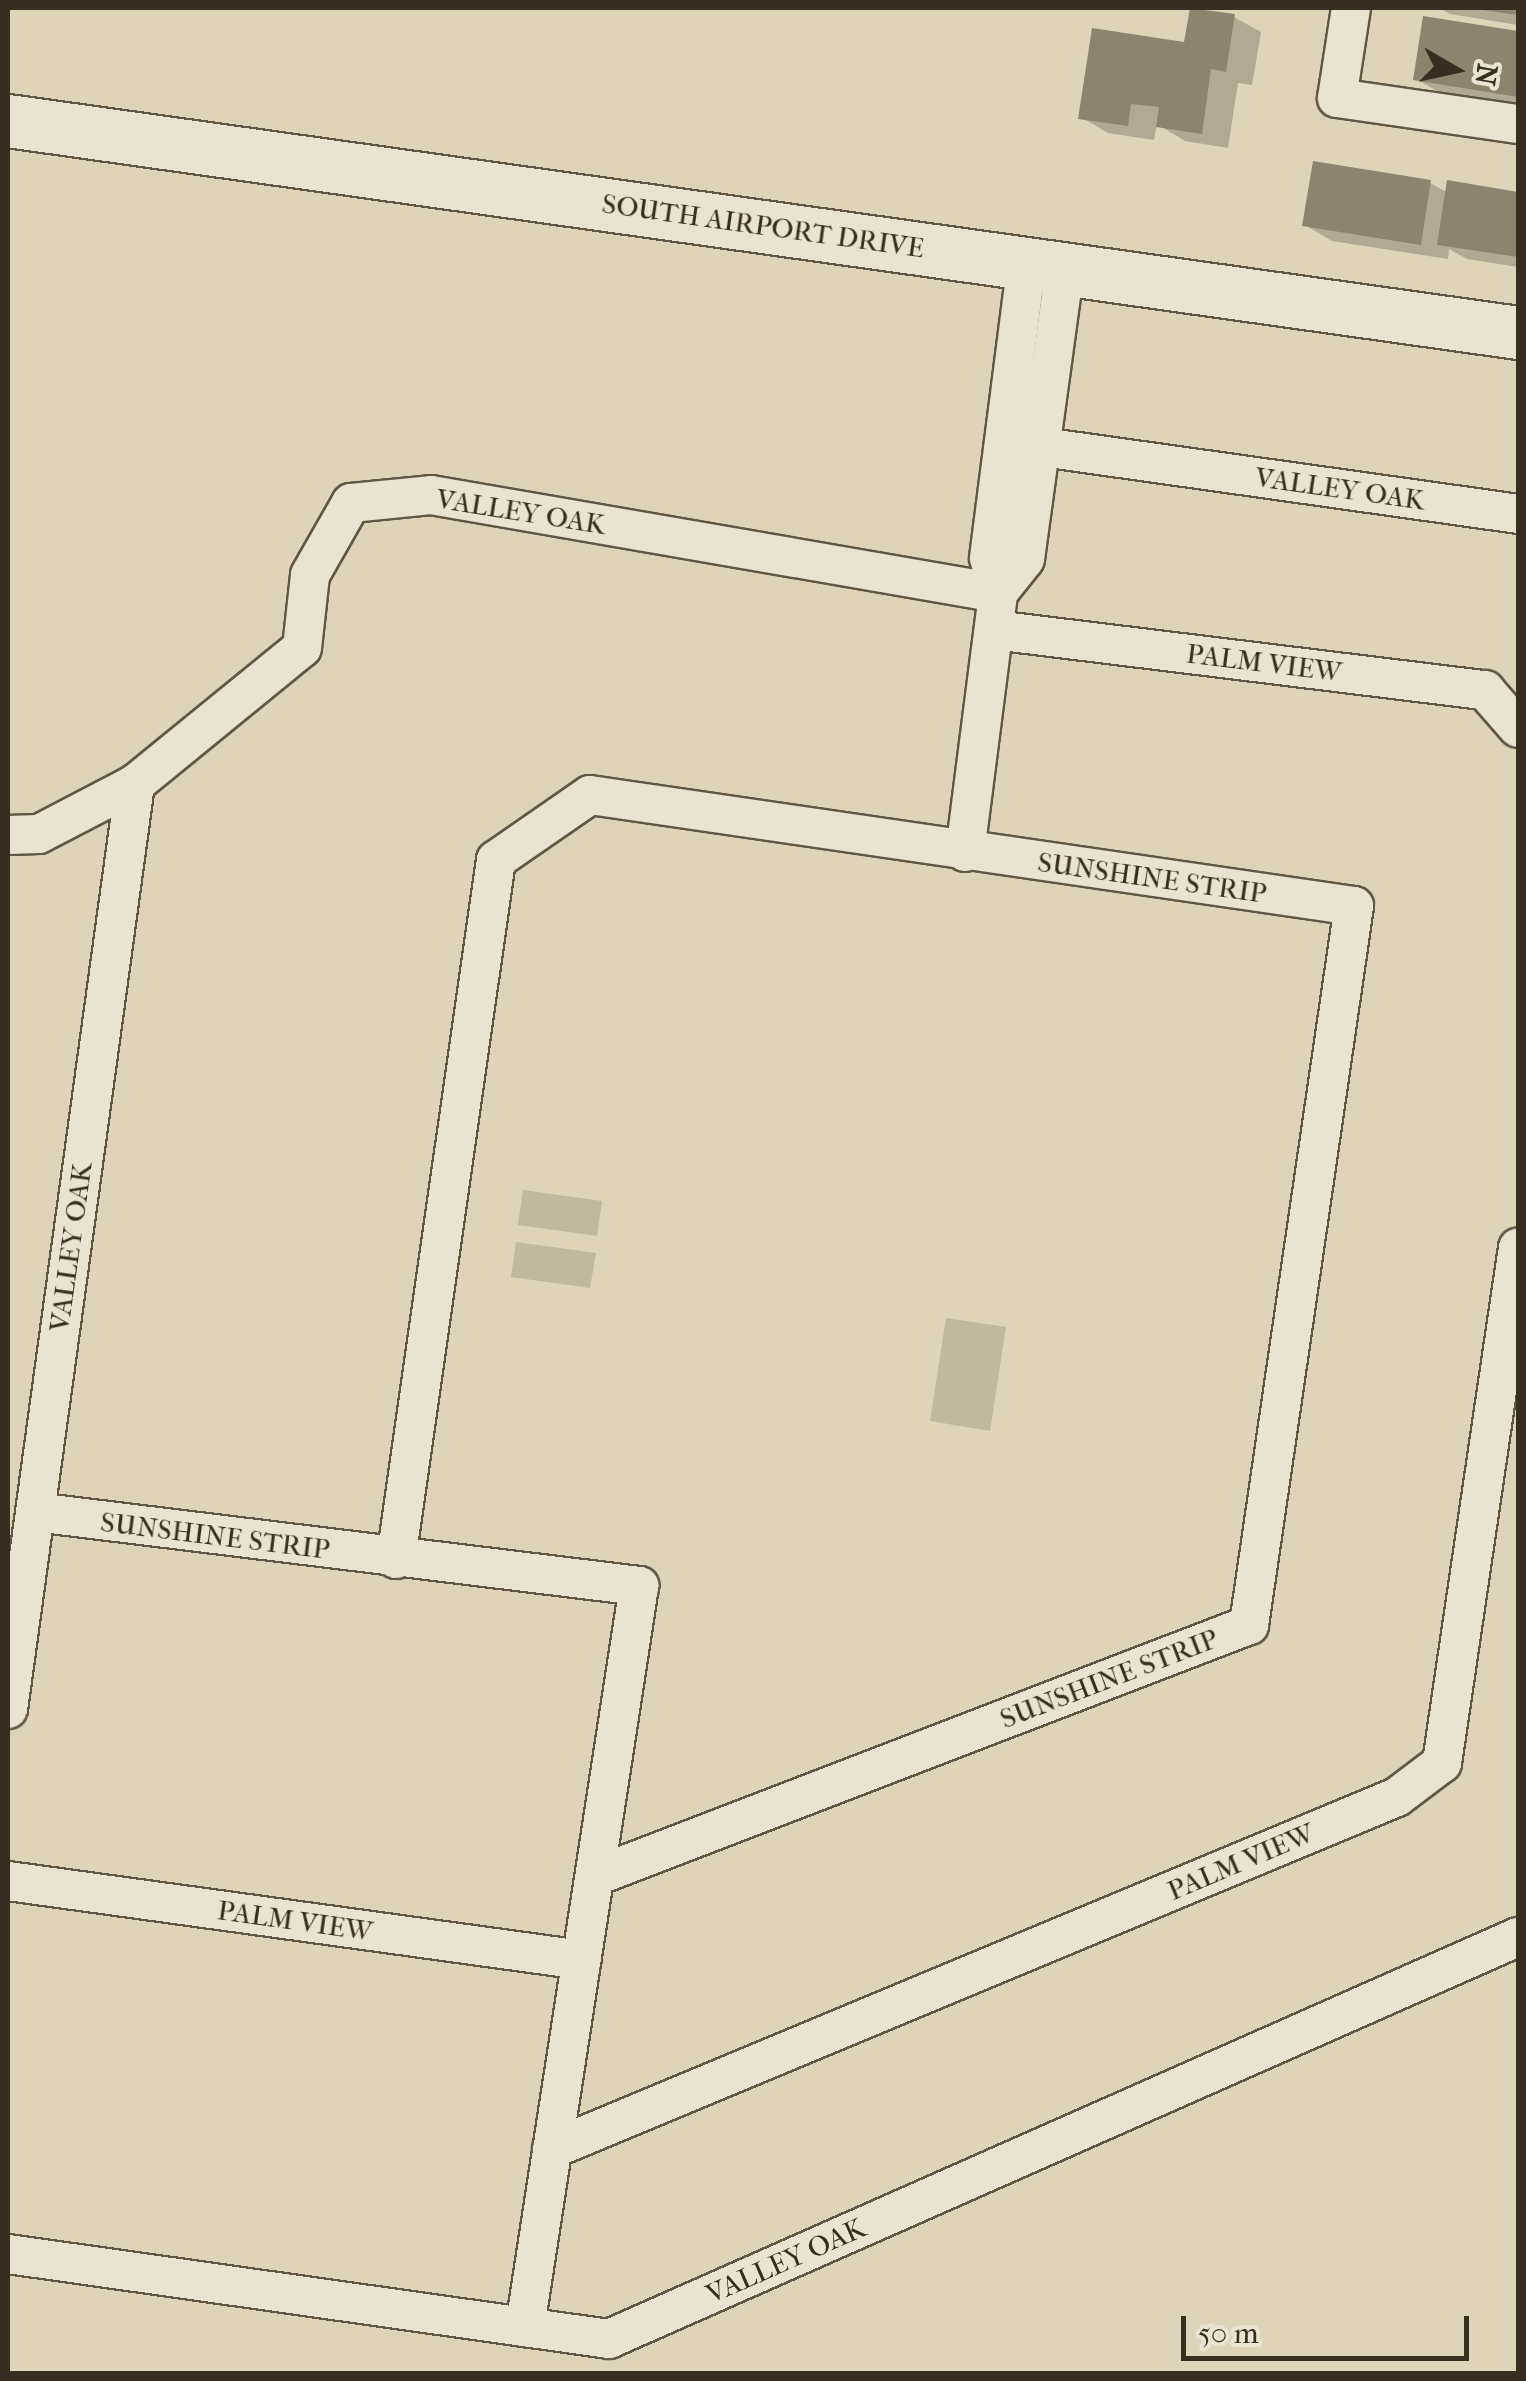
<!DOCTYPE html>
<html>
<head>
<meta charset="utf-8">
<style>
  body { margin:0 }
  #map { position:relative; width:1526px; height:2381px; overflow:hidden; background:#ddd4ba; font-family:"IM FELL French Canon",serif }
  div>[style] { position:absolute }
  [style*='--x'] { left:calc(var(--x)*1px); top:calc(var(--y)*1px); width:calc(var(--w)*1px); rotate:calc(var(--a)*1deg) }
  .green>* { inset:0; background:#c1b8a0 }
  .shadow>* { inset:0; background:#0003 }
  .building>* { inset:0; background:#8d8470 }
  .roads { filter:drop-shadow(2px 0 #605746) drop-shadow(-2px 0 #605746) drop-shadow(0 2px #605746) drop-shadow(0 -2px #605746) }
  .street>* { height:38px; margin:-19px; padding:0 19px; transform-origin:19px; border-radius:19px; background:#e9e3d2 }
  .secondary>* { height:52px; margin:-26px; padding:0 26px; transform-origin:26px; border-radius:26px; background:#e9e3d2 }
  span { translate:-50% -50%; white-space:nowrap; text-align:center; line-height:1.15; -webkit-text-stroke:9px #e9e3d2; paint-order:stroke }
  .street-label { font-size:28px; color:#372d20 }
  .frame { position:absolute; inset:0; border:10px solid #372d20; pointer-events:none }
  .north { position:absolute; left:1406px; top:20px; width:100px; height:100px; -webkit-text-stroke:8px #e9e3d2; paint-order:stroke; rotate:99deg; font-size:28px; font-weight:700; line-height:40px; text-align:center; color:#372d20 }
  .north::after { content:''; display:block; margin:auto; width:35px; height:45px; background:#372d20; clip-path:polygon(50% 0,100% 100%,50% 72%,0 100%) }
  .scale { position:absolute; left:1181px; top:2316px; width:288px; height:45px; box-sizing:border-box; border:5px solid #372d20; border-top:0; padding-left:12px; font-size:30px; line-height:35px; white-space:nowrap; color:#372d20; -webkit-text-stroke:8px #e9e3d2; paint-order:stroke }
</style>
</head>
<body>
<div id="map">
  <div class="green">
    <div style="clip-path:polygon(523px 1190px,602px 1201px,597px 1236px,518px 1225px)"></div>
    <div style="clip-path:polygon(516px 1242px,596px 1253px,590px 1288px,511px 1277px)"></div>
    <div style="clip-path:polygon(946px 1318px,1006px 1327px,990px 1431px,930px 1421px)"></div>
  </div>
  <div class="shadow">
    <div style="clip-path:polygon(1439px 8px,1518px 8px,1518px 25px,1450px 14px)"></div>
    <div style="clip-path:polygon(1234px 17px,1261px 32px,1252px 85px,1238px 83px,1228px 148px,1185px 141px,1157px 124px,1154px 140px,1108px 133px,1081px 117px)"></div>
    <div style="clip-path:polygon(1425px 19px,1518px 34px,1518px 107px,1442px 94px,1416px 79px)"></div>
    <div style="clip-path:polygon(1430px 183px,1448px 193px,1449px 183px,1518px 194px,1518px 267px,1467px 259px,1449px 249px,1448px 259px,1332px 241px,1305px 225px)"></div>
  </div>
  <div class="building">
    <div style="clip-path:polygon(1190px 8px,1235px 14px,1226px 72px,1211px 69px,1202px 134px,1156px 127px,1159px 107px,1131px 104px,1128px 126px,1078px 119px,1092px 28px,1184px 42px)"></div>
    <div style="clip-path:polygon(1483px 8px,1518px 8px,1518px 15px,1483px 10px)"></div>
    <div style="clip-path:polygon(1423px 16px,1518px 31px,1518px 97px,1413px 80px)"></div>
    <div style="clip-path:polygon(1313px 161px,1431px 180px,1421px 245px,1302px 226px)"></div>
    <div style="clip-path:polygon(1447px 180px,1518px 192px,1518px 257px,1437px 245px)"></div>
  </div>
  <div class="roads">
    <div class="street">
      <div style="--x:1351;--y:8;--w:91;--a:98.8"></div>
      <div style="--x:1337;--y:98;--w:183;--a:8.2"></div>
      <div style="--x:1042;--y:447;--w:481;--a:8"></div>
      <div style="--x:998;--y:593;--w:43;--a:-51.5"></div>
      <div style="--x:1025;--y:559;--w:294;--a:-82.2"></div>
      <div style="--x:994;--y:630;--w:495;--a:7"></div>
      <div style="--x:1485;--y:690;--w:50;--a:49"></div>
      <div style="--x:8;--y:835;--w:31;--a:-2"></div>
      <div style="--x:39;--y:834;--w:108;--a:-27.5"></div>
      <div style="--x:135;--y:784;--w:215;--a:-39.2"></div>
      <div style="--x:302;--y:648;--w:73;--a:-83.7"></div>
      <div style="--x:310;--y:575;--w:83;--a:-60.3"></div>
      <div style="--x:351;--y:503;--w:80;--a:-5.7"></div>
      <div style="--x:431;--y:495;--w:575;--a:9.81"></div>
      <div style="--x:965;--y:852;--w:261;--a:-82.7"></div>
      <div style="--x:998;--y:593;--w:36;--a:-104"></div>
      <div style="--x:989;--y:558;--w:297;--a:-82.7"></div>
      <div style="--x:35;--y:1512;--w:609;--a:6.98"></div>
      <div style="--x:639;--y:1586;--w:750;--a:98.75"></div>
      <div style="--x:396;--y:1559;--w:706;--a:-81.86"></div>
      <div style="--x:496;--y:860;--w:114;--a:-34.7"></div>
      <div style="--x:590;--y:795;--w:772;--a:8.27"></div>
      <div style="--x:1354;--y:906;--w:727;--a:98.31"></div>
      <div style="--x:1249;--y:1625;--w:700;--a:158.97"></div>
      <div style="--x:8;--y:1709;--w:934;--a:-82.18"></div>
      <div style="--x:8;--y:1881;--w:579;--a:7.84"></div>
      <div style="--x:552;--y:2149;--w:915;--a:-22.62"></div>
      <div style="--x:1397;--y:1797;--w:56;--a:-37.1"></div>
      <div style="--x:1442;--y:1763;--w:521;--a:-81.61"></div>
      <div style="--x:8;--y:2254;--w:607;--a:8.05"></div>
      <div style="--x:609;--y:2339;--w:994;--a:-23.86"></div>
    </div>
    <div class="secondary">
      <div style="--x:8;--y:121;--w:1525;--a:7.99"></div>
    </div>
  </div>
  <div class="street-label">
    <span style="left:763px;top:226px;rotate:8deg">SOUTH AIRPORT DRIVE</span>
    <span style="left:1340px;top:489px;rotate:8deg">VALLEY OAK</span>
    <span style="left:521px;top:512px;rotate:9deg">VALLEY OAK</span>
    <span style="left:1264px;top:663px;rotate:7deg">PALM VIEW</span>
    <span style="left:1152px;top:878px;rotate:8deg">SUNSHINE STRIP</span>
    <span style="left:71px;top:1247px;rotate:-82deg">VALLEY OAK</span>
    <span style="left:215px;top:1536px;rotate:7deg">SUNSHINE STRIP</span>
    <span style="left:1109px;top:1679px;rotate:-21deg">SUNSHINE STRIP</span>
    <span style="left:1241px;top:1862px;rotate:-23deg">PALM VIEW</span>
    <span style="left:295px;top:1921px;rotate:8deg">PALM VIEW</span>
    <span style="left:786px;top:2261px;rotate:-24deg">VALLEY OAK</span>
  </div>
  <div class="frame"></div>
  <div class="north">N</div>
  <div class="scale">50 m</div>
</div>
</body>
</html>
